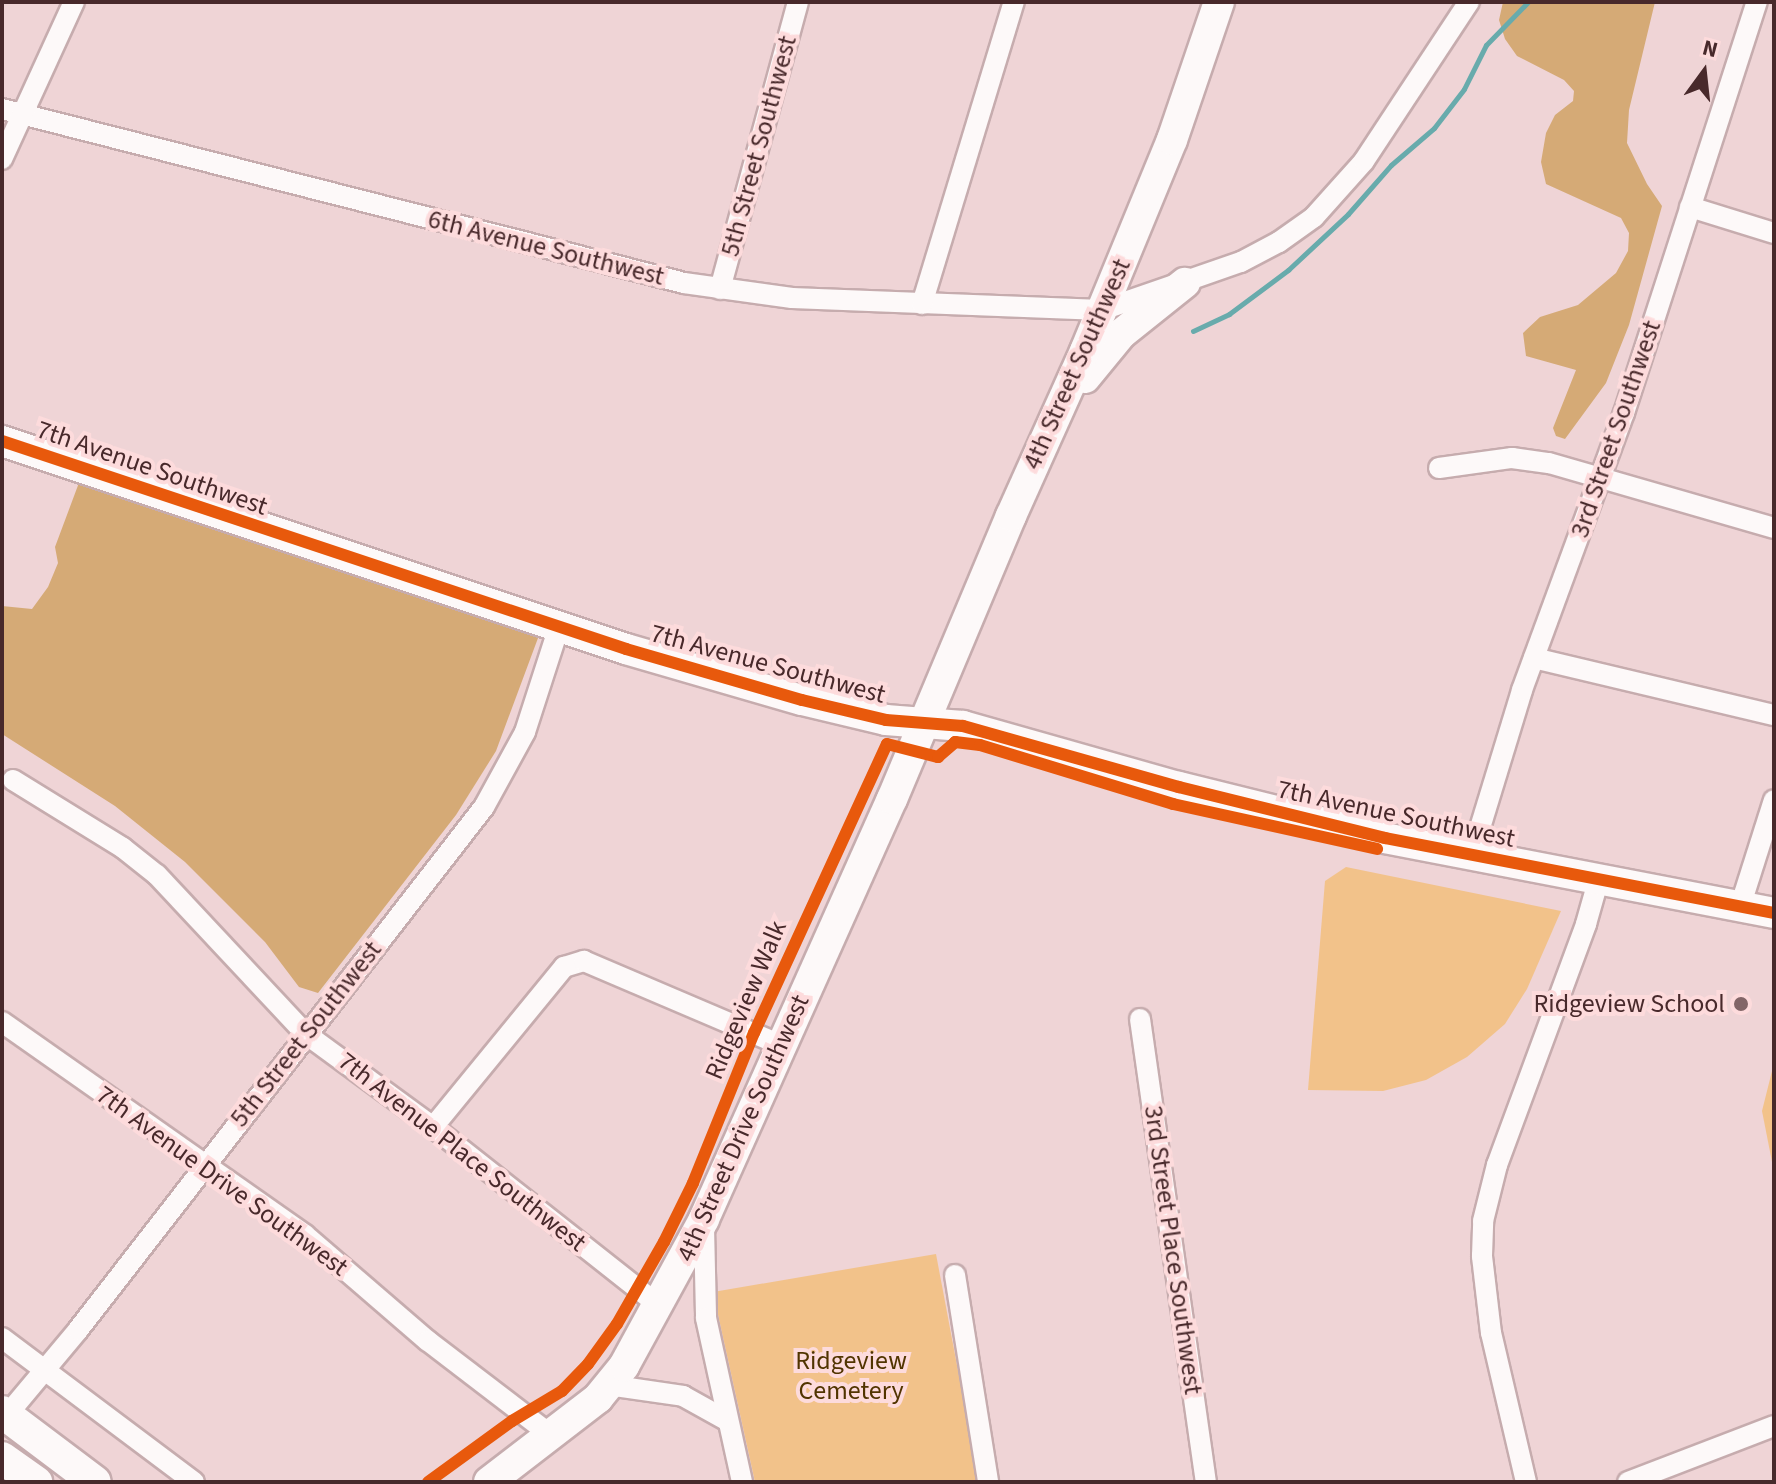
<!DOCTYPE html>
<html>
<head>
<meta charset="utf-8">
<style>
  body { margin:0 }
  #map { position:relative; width:1776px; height:1484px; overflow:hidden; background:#efd4d6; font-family:"Source Sans 3",sans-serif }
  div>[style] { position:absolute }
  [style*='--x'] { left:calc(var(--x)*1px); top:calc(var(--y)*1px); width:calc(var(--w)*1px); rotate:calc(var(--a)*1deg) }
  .green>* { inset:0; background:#f2c28a }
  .forest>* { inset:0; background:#d5aa76 }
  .stream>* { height:5px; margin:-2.5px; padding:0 2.5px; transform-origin:2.5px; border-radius:2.5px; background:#68abac }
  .roads { filter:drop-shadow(2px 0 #c6acae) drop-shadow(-2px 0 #c6acae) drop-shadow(0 2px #c6acae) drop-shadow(0 -2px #c6acae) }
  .street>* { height:20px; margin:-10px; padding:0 10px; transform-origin:10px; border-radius:10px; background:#fdf9f9 }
  .secondary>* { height:30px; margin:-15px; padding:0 15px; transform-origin:15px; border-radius:15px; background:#fdf9f9 }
  .primary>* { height:32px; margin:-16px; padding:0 16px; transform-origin:16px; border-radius:16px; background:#fdf9f9 }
  .cycleway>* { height:12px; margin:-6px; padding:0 6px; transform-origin:6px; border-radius:6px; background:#e8590c }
  .dots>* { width:22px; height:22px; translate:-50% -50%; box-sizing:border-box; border:4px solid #fddbdc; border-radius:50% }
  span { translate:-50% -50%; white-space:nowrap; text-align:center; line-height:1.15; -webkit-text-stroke:8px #fddbdc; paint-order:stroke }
  .street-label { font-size:26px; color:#48292b }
  .poi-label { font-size:26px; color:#48292b }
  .right { translate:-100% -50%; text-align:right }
  .park-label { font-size:26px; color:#513400 }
  .frame { position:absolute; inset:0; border:4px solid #48292b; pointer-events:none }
  .north { position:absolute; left:1664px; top:32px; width:80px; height:80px; -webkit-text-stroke:6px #fddbdc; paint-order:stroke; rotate:15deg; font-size:22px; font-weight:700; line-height:32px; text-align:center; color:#48292b }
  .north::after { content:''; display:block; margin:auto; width:28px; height:36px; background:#48292b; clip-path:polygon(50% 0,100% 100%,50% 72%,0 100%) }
</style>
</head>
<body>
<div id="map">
  <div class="green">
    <div style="clip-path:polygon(1346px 867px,1561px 911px,1527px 989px,1505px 1024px,1467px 1057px,1426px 1080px,1383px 1091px,1308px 1090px,1325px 881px)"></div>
    <div style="clip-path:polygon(1774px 1063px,1774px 1172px,1762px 1111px)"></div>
    <div style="clip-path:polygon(936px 1254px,979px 1482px,755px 1482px,713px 1292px)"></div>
  </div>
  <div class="forest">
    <div style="clip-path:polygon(1503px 2px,1655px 2px,1629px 110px,1627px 143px,1647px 184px,1662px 206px,1629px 325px,1606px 383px,1565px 439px,1556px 436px,1553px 428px,1576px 370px,1526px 356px,1523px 333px,1540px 317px,1578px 305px,1616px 273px,1628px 251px,1629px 233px,1621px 218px,1546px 184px,1541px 162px,1546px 133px,1555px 115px,1573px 101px,1574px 91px,1564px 80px,1517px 56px,1505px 39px,1499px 20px)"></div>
    <div style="clip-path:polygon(80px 480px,541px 630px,496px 751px,456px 815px,318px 993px,299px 987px,265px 942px,185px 862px,115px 806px,2px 734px,2px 606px,32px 609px,48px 587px,58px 563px,55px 547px)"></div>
  </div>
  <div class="stream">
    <div style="--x:1193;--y:331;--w:40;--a:-25"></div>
    <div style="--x:1229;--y:314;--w:74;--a:-36.7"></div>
    <div style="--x:1288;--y:270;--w:82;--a:-43"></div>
    <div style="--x:1348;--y:214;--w:65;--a:-48.7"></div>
    <div style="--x:1391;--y:165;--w:57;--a:-40.7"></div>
    <div style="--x:1434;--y:128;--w:49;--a:-52.4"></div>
    <div style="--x:1464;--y:89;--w:49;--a:-63.4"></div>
    <div style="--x:1486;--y:45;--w:60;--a:-45.7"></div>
  </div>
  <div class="roads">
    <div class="street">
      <div style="--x:2;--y:109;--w:704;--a:14.31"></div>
      <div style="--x:684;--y:283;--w:109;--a:7.9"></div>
      <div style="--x:792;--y:298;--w:310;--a:2.2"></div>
      <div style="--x:1102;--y:310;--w:147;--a:-19.1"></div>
      <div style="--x:1241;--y:262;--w:43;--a:-27.8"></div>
      <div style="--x:1279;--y:242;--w:43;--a:-35.5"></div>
      <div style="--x:1314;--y:217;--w:75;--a:-48.2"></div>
      <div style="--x:1364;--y:161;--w:191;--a:-56.6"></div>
      <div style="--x:2;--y:159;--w:173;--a:-65.4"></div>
      <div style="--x:1690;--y:207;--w:88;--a:17.2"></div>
      <div style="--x:720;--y:289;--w:297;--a:-74.8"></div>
      <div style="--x:922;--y:304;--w:316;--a:-73.1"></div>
      <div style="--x:1439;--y:468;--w:74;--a:-7.8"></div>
      <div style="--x:1512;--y:458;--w:37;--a:8"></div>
      <div style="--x:1549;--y:463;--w:234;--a:16.1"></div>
      <div style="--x:1534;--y:658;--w:247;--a:13.4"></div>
      <div style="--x:13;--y:780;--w:129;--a:31.7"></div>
      <div style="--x:123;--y:848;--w:43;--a:38.5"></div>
      <div style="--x:157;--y:875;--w:218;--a:46.9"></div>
      <div style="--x:306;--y:1034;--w:157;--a:36.2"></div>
      <div style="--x:433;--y:1127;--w:289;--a:38.3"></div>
      <div style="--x:1472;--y:854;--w:171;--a:-73"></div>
      <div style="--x:1522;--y:690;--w:295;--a:-69.8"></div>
      <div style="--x:1624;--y:413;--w:432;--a:-72.1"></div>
      <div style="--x:1740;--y:907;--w:112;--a:-72.4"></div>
      <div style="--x:1140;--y:1019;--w:468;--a:81.9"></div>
      <div style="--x:2;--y:1022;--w:370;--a:35.1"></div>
      <div style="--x:305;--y:1235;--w:162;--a:40.8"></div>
      <div style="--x:428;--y:1341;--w:155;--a:37.4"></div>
      <div style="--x:433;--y:1127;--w:207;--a:-50.7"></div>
      <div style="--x:564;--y:967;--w:21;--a:-17"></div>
      <div style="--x:584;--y:961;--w:214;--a:23.1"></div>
      <div style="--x:704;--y:1227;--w:91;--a:88.7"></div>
      <div style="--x:706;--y:1318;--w:168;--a:77.6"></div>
      <div style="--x:955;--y:1275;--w:210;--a:80.9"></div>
      <div style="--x:2;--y:1338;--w:240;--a:36.9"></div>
      <div style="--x:608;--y:1385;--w:76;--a:8.3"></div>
      <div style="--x:683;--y:1396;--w:51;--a:29.1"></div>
      <div style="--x:7;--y:1415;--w:111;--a:-50.1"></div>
      <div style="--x:78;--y:1330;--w:662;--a:-52.18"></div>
      <div style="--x:484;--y:807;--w:85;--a:-61.3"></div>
      <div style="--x:525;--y:732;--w:110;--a:-72.1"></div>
      <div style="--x:1526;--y:1482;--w:153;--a:-103.2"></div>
      <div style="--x:1491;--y:1333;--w:78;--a:-96.7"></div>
      <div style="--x:1482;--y:1256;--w:35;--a:-88"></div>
      <div style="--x:1483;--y:1221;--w:58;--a:-76"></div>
      <div style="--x:1497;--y:1165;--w:257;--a:-69.7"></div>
      <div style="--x:1586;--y:924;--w:48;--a:-74.2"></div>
      <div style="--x:1628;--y:1482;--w:156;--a:-21"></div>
    </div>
    <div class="secondary">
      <div style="--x:1085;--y:378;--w:57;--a:-50.7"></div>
      <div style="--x:1121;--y:334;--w:82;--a:-38.6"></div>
      <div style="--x:2;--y:441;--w:658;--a:18.43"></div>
      <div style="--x:626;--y:649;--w:183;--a:16.2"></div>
      <div style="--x:802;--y:700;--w:86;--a:13.4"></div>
      <div style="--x:886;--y:720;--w:77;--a:4.5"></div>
      <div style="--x:963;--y:726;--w:224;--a:15.8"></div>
      <div style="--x:1179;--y:787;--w:212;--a:13.9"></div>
      <div style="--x:1385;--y:838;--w:396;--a:10.9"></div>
      <div style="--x:489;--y:1482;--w:138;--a:-37.6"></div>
      <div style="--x:598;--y:1398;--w:41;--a:-50.9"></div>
      <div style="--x:624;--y:1366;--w:167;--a:-61.4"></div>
      <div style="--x:704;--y:1219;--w:460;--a:-65.9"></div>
      <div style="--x:892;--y:799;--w:307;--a:-67.2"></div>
      <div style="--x:1011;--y:516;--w:181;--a:-65.8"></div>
      <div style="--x:1085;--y:351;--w:228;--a:-67.6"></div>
      <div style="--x:1172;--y:140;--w:146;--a:-71.2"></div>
    </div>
    <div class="primary">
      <div style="--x:2;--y:1412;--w:116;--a:37"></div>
      <div style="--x:2;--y:1458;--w:42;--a:35.2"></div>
    </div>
  </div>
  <div class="cycleway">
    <div style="--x:2;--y:441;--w:658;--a:18.43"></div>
    <div style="--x:626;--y:649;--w:183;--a:16.2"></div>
    <div style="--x:802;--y:700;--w:86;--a:13.4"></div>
    <div style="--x:886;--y:720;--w:77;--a:4.5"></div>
    <div style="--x:963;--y:726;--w:224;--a:15.8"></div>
    <div style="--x:1179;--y:787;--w:212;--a:13.9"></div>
    <div style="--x:1385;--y:838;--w:396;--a:10.9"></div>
    <div style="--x:428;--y:1482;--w:104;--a:-36"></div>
    <div style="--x:512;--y:1421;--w:58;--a:-31"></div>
    <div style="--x:562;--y:1391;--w:37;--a:-46"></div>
    <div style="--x:588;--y:1364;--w:49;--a:-54.1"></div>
    <div style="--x:617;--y:1324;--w:95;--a:-60.2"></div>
    <div style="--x:664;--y:1242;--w:66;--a:-63.8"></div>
    <div style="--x:693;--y:1183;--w:162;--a:-67.9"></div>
    <div style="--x:754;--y:1033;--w:318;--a:-65.3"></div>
    <div style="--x:887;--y:744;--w:53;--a:14.3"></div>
    <div style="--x:938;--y:757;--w:23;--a:-41"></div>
    <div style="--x:955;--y:742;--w:25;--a:7"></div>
    <div style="--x:980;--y:745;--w:202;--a:17"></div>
    <div style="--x:1173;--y:804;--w:209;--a:12.4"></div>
  </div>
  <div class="dots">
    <div style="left:1741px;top:1004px;background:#826567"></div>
  </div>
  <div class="street-label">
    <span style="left:759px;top:146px;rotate:-75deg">5th Street Southwest</span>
    <span style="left:546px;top:248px;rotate:14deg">6th Avenue Southwest</span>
    <span style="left:1077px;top:364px;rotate:-66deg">4th Street Southwest</span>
    <span style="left:1616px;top:429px;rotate:-71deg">3rd Street Southwest</span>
    <span style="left:152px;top:468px;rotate:19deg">7th Avenue Southwest</span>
    <span style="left:768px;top:664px;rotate:15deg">7th Avenue Southwest</span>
    <span style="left:1396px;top:814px;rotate:12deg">7th Avenue Southwest</span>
    <span style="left:746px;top:1000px;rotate:-67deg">Ridgeview Walk</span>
    <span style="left:306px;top:1034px;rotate:-52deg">5th Street Southwest</span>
    <span style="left:743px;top:1128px;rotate:-66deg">4th Street Drive Southwest</span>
    <span style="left:462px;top:1152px;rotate:38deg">7th Avenue Place Southwest</span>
    <span style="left:222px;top:1181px;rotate:36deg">7th Avenue Drive Southwest</span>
    <span style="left:1173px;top:1250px;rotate:82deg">3rd Street Place Southwest</span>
  </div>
  <div class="poi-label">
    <span class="right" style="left:1725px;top:1004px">Ridgeview School</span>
  </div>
  <div class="park-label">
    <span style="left:851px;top:1376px">Ridgeview<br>Cemetery</span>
  </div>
  <div class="frame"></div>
  <div class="north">N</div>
</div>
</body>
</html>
